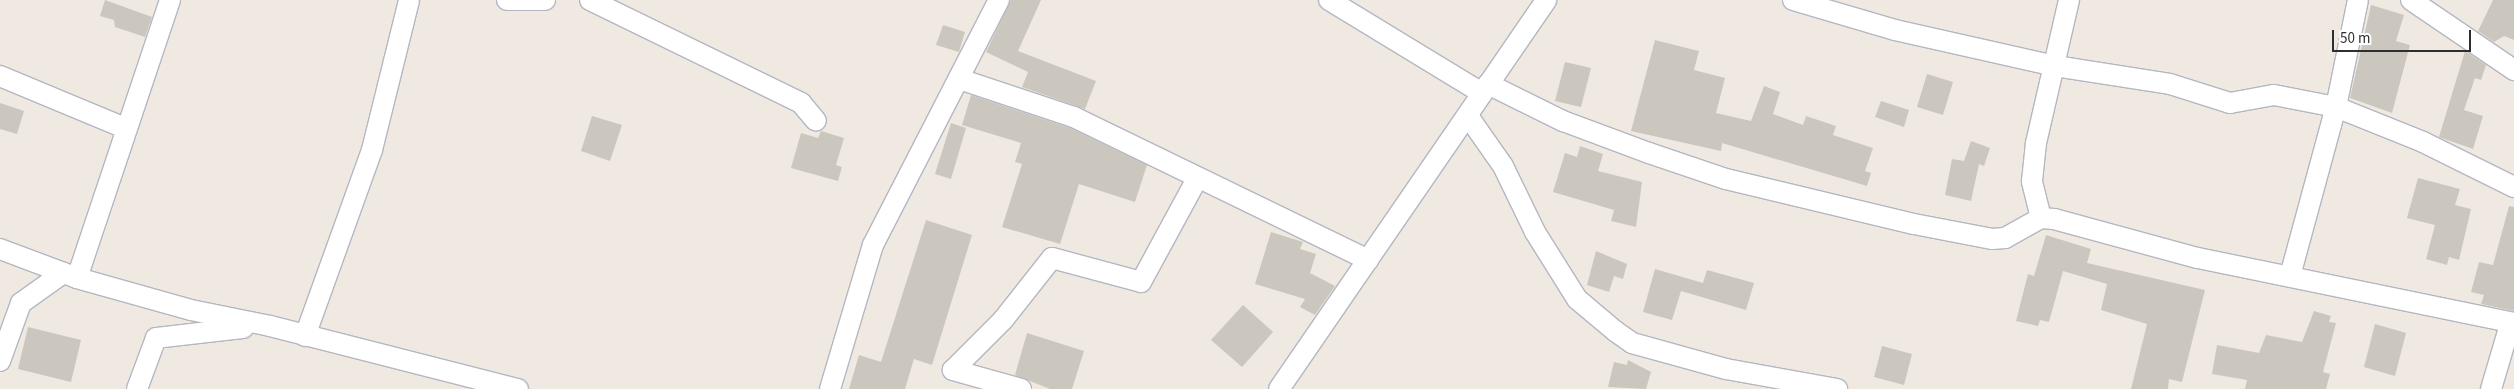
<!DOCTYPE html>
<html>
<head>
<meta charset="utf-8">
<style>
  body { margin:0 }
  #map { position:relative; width:2514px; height:389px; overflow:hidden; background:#efe9e1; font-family:"Source Sans 3",sans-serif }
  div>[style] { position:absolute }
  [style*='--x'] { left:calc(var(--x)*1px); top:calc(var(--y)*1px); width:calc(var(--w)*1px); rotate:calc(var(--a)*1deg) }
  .building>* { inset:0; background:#cbc7bf }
  .roads { filter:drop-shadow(1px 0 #b4b7c1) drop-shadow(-1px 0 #b4b7c1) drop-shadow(0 1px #b4b7c1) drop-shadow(0 -1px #b4b7c1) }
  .minor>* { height:20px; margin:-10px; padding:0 10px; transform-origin:10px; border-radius:10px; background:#fff }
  span { translate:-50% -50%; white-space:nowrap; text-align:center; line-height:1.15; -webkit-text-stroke:4px #fff; paint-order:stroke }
  .scale { position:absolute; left:2332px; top:30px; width:139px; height:22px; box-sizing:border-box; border:2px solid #2e2e2e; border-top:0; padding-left:6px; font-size:15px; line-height:18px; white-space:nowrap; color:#2e2e2e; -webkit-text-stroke:4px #fff; paint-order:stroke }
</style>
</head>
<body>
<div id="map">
  <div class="building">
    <div style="clip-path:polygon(105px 0,152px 17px,145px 37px,115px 27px,114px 20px,100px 16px)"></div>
    <div style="clip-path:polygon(1011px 0,1041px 0,1018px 51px,1096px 81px,1085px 109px,1022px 87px,1028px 72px,986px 52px)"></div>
    <div style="clip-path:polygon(2493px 0,2514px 0,2514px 40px,2504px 36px,2494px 42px,2478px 31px)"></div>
    <div style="clip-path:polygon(2371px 5px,2404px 15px,2396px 41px,2410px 45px,2392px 113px,2350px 98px)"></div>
    <div style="clip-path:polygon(943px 25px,965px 32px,959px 52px,936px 45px)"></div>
    <div style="clip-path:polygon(1655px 40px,1699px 51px,1694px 70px,1725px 78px,1716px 113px,1751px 121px,1764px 86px,1780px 92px,1773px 114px,1803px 125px,1806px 116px,1836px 126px,1833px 135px,1873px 148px,1865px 171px,1871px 173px,1867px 186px,1722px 143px,1721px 151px,1631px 131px)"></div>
    <div style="clip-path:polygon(2465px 51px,2486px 65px,2481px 80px,2475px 78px,2464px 110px,2483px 116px,2473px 149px,2439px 137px)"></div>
    <div style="clip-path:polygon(1565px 62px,1591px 68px,1581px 107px,1555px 101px)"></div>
    <div style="clip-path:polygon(1927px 74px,1953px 82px,1943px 115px,1917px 107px)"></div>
    <div style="clip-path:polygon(971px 95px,1070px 128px,1147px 165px,1135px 202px,1079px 184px,1060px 244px,1002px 227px,1022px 164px,1015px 162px,1021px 143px,962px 125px)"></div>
    <div style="clip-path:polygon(1881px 101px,1909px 110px,1904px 127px,1875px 117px)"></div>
    <div style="clip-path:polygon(0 103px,24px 111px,17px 134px,0 129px)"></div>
    <div style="clip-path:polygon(592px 116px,622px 125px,610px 161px,581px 151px)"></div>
    <div style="clip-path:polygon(951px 123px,966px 128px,951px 179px,935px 174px)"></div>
    <div style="clip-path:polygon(821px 131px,844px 138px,836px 165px,842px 167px,838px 181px,791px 168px,801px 133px,818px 138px)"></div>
    <div style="clip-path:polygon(1971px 141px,1990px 148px,1984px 166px,1979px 164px,1971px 201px,1945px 195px,1952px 159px,1964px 161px)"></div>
    <div style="clip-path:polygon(1580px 146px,1603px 154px,1598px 171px,1642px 182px,1636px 227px,1611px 221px,1614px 210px,1553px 192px,1565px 153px,1577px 157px)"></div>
    <div style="clip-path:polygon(2418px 178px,2460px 189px,2455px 205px,2471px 209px,2459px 260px,2449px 257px,2447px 265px,2426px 259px,2435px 225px,2407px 218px)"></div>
    <div style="clip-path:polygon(2509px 206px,2514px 207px,2514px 311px,2481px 304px,2484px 295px,2471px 292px,2479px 262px,2493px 265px)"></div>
    <div style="clip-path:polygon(926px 220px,972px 235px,932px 365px,914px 359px,905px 389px,849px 389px,859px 355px,881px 362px)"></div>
    <div style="clip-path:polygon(1271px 232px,1303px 242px,1300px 249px,1316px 254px,1310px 273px,1335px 286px,1315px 315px,1300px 307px,1305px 299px,1255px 284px)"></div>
    <div style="clip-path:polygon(2046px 235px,2091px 249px,2087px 263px,2205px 290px,2182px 382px,2169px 379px,2168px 389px,2131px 389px,2147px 324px,2101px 310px,2107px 284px,2063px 271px,2049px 322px,2040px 320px,2038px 326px,2016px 321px,2028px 274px,2034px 276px)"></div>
    <div style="clip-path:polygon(1596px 251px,1627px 264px,1623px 279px,1614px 276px,1609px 292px,1587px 285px)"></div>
    <div style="clip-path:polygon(1655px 269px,1703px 283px,1707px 270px,1754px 283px,1746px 310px,1681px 291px,1672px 320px,1643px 312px)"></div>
    <div style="clip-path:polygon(1243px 305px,1273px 332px,1242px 367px,1211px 340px)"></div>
    <div style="clip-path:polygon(2314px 311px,2331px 316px,2329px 322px,2336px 323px,2323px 372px,2330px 374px,2326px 389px,2245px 389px,2247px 380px,2212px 374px,2217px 345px,2259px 353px,2266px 335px,2302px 342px)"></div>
    <div style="clip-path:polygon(2375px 324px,2406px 333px,2395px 376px,2364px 367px)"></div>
    <div style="clip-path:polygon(28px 327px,81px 340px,71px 382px,18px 369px)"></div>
    <div style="clip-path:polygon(1027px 333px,1084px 351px,1072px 389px,1050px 389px,1015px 375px)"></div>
    <div style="clip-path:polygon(1882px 346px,1912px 354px,1904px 385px,1874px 377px)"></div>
    <div style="clip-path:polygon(1628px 360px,1651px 372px,1646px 389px,1608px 387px,1614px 362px,1627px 365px)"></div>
  </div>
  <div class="roads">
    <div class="minor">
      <div style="--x:507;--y:0;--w:38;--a:0"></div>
      <div style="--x:590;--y:0;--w:235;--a:26"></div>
      <div style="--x:801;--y:103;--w:23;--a:50"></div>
      <div style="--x:1329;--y:0;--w:179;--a:31.3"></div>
      <div style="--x:1793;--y:0;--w:106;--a:16.4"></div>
      <div style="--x:1895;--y:30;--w:164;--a:12.7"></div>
      <div style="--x:2055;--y:66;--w:116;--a:8.9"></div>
      <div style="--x:2170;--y:84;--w:63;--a:17.6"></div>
      <div style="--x:2230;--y:103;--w:45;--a:-10.3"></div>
      <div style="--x:2274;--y:95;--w:63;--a:11"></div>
      <div style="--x:2336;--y:107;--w:109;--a:-78.4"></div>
      <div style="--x:2411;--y:0;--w:125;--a:34.2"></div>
      <div style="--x:0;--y:76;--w:135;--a:22.6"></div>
      <div style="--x:959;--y:79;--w:121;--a:18.3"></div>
      <div style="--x:1074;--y:117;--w:327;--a:25.9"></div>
      <div style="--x:1488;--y:84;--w:84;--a:26.3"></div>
      <div style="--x:1563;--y:121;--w:92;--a:20.4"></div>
      <div style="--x:1649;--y:153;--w:81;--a:18.7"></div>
      <div style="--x:1726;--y:179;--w:193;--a:13.5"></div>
      <div style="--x:1914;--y:224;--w:79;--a:10.9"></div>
      <div style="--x:1992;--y:239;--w:13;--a:-4"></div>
      <div style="--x:2005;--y:238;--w:41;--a:-29.1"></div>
      <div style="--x:2041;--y:218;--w:13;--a:4"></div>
      <div style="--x:2054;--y:219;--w:149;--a:15.2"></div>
      <div style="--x:2198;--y:258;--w:323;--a:11.6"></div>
      <div style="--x:1468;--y:116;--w:61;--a:55"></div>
      <div style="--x:1503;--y:166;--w:73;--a:64.1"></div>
      <div style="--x:1535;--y:232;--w:79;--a:57.9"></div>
      <div style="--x:1577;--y:299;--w:50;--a:40.1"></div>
      <div style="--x:1615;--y:331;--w:21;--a:35"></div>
      <div style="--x:1632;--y:343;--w:98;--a:15.5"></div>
      <div style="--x:1726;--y:369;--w:113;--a:10.2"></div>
      <div style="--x:2041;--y:218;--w:38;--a:-104"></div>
      <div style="--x:2032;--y:181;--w:38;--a:-84"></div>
      <div style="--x:2036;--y:143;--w:147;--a:-77"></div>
      <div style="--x:0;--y:249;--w:82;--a:20.6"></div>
      <div style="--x:77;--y:278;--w:118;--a:15.7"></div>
      <div style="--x:191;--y:310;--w:81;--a:11.4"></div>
      <div style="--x:270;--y:326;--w:256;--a:14.3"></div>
      <div style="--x:2290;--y:276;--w:175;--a:-74.8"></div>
      <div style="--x:2336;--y:107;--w:94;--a:21.9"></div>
      <div style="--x:2423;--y:142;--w:102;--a:26.3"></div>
      <div style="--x:77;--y:278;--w:293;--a:-71.5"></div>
      <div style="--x:305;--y:336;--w:198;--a:-70.2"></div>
      <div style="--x:372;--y:150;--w:154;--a:-76.1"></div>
      <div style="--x:0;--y:361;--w:62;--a:-70.1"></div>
      <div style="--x:21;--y:303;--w:52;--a:-35.5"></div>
      <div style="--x:137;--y:389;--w:54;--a:-69.6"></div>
      <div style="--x:156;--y:338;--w:88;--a:-6.6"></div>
      <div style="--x:830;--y:389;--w:150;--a:-73.4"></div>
      <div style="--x:873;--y:245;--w:276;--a:-62.8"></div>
      <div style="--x:1021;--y:389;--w:71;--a:-164.4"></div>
      <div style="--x:953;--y:370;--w:71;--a:-45"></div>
      <div style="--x:1003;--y:320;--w:79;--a:-51.7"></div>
      <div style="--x:1052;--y:258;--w:92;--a:15.1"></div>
      <div style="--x:1141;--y:282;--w:117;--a:-61.5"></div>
      <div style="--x:1279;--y:389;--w:472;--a:-55.5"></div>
      <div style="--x:2491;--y:389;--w:67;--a:-73.5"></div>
    </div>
  </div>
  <div class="scale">50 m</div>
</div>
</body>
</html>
